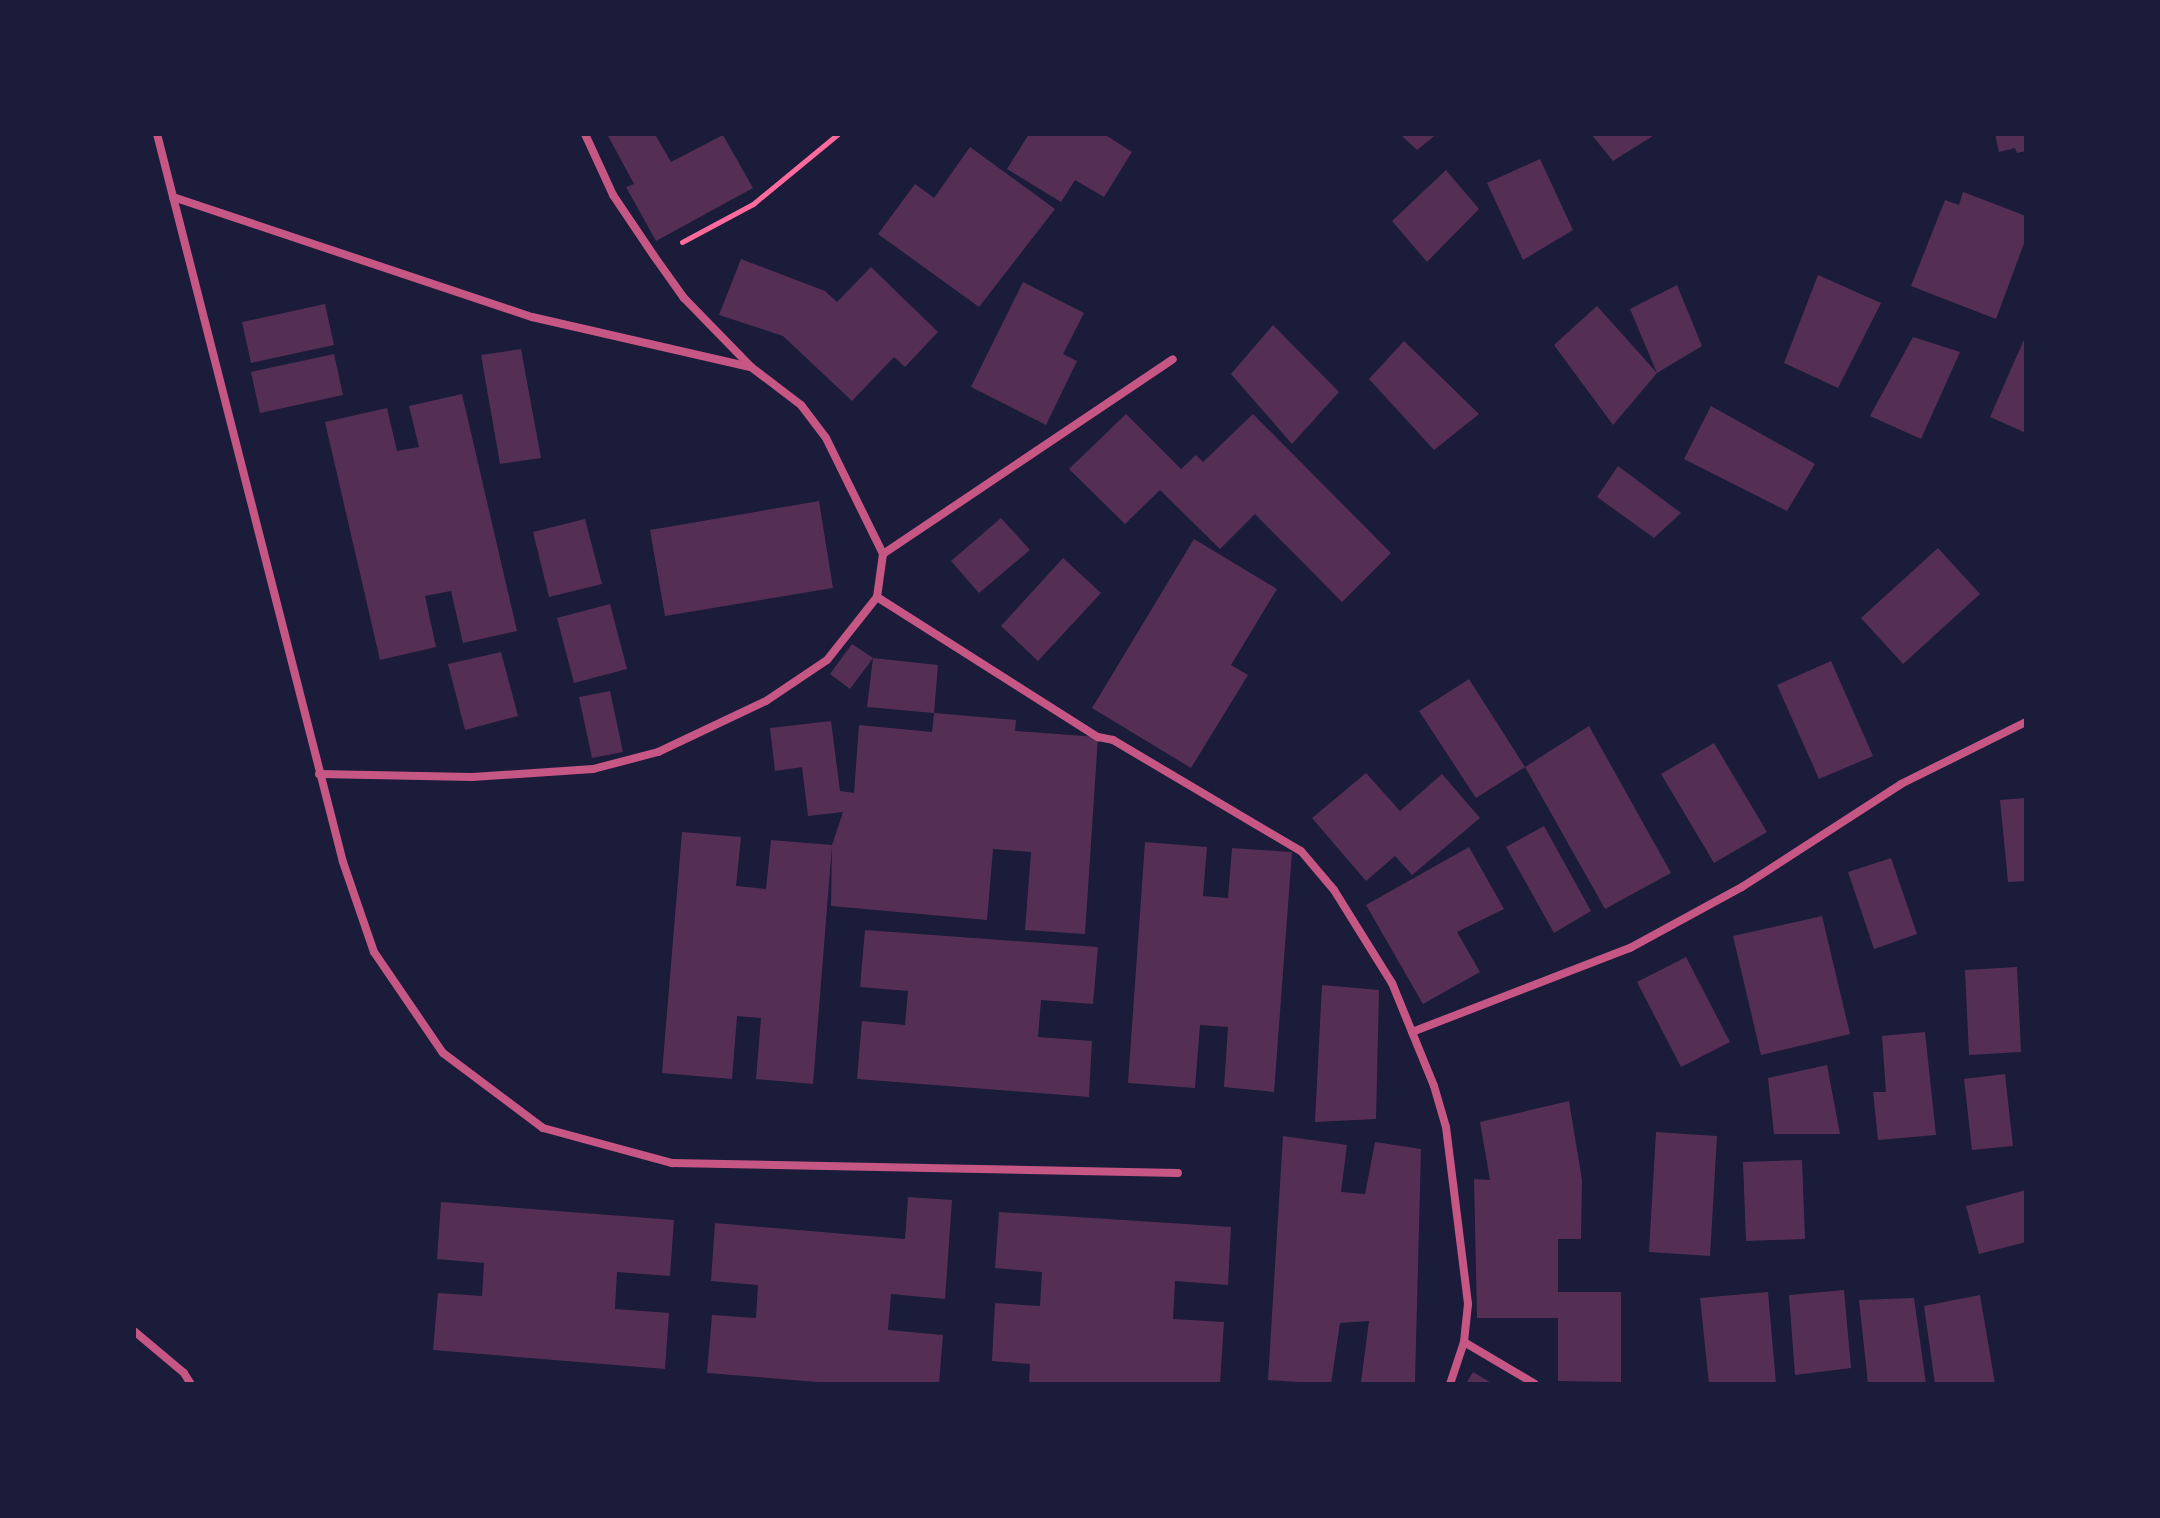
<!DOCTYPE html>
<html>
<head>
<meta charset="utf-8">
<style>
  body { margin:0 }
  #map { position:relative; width:2160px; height:1518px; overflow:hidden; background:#1b1b3a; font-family:Ubuntu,sans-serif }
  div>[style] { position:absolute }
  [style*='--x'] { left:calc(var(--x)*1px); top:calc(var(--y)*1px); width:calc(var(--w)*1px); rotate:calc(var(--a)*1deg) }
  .building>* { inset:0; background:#542f53 }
  .path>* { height:5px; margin:-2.5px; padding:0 2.5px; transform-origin:2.5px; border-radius:2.5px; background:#ff6b9d }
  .minor>* { height:8px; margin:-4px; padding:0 4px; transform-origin:4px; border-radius:4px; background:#c65784 }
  span { translate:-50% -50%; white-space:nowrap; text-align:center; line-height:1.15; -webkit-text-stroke:6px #1b1b3a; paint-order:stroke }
  .frame { position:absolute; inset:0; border:136px solid #1b1b3a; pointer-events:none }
</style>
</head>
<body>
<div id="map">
  <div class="building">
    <div style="clip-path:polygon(607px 134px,660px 134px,656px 136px,671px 162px,723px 135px,753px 188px,656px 241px,626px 187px,634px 184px)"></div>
    <div style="clip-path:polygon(1029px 134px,1104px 134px,1132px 152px,1104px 197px,1075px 180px,1061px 202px,1007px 169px)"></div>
    <div style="clip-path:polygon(1400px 134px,1437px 134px,1417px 150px)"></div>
    <div style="clip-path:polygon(1591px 134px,1656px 134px,1613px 161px)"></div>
    <div style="clip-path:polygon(1995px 134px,2026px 134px,2026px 151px,2017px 153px,2015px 148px,1999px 152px)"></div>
    <div style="clip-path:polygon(970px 147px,1055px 209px,979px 307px,878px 234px,915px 184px,934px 198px)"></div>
    <div style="clip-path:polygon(1540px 159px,1573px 230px,1523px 260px,1487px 183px)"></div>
    <div style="clip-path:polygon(1446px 170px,1479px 209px,1427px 262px,1392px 221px)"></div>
    <div style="clip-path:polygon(1963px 192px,2026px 216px,2026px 238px,1996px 319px,1911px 286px,1945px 200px,1959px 205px)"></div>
    <div style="clip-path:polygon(741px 259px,825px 291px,837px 302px,871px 267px,938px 332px,905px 367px,894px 357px,852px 401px,783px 336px,719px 315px)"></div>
    <div style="clip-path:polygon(1818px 275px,1881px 303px,1838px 388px,1784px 363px)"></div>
    <div style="clip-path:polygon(1023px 282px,1084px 313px,1063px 354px,1077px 361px,1046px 425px,971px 387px)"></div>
    <div style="clip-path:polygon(1677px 285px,1702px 346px,1657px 373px,1613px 425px,1554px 345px,1597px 306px,1657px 373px,1630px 309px)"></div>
    <div style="clip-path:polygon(325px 304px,334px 345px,251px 363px,242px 322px)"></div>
    <div style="clip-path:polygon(1273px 325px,1339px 392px,1292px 444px,1231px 374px)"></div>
    <div style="clip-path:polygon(2026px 335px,2026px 433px,1990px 417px)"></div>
    <div style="clip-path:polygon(1913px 337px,1960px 352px,1921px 439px,1870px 416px)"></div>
    <div style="clip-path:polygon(1404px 341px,1479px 414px,1434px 450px,1369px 379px)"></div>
    <div style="clip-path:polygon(521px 349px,541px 458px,500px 464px,481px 355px)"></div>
    <div style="clip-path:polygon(334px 354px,343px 395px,260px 413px,251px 372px)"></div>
    <div style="clip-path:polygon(462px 394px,517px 631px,463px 643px,451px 591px,425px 596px,436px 647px,380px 660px,325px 422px,387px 408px,397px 451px,419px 447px,409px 406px)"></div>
    <div style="clip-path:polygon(1711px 406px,1815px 464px,1787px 511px,1684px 459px)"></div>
    <div style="clip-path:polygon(1126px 414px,1181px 469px,1196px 455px,1203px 462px,1253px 414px,1391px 553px,1342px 602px,1255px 514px,1220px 549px,1160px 490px,1125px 524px,1069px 469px)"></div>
    <div style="clip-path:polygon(1618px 466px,1681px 513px,1654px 538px,1597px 497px)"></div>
    <div style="clip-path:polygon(819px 501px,833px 588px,665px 616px,650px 530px)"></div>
    <div style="clip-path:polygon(1001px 518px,1030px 550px,979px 593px,951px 561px)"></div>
    <div style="clip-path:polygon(585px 519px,602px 584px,549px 597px,533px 532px)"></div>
    <div style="clip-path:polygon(1194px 539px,1277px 589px,1231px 665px,1248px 675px,1191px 768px,1092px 708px)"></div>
    <div style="clip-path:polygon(1938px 548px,1980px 594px,1903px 664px,1861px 618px)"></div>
    <div style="clip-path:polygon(1063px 558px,1101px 593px,1038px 661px,1001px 626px)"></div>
    <div style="clip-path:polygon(610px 604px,627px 669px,574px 683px,557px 618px)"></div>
    <div style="clip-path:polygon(852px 644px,873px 658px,938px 665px,934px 713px,1016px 720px,1015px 731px,1098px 737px,1085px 934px,1025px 930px,1031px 852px,993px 849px,987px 920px,831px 906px,832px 845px,813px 1084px,756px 1079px,761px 1018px,737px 1016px,732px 1079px,662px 1073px,682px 832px,741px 837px,736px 886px,766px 889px,771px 840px,832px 845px,843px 812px,808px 816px,802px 767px,775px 771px,770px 728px,831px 721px,840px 791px,854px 793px,859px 725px,932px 732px,934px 713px,867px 707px,873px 658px,850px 689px,830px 674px)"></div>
    <div style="clip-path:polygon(501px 652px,518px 716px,465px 730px,448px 664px)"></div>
    <div style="clip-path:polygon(1831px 661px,1873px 756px,1819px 779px,1777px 685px)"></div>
    <div style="clip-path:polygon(1469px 679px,1525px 767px,1476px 798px,1419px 711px)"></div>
    <div style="clip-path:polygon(610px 691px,623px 752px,592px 758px,579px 697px)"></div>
    <div style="clip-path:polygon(1589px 726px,1671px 873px,1605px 909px,1525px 767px)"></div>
    <div style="clip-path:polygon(1714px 743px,1767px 832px,1714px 863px,1661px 774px)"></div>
    <div style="clip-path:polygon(1366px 773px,1400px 811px,1442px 774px,1480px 818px,1412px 875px,1395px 856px,1366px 881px,1312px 818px)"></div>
    <div style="clip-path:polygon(2026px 798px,2026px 881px,2008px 882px,2000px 800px)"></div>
    <div style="clip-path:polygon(1544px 826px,1591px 911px,1554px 933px,1506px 847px)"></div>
    <div style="clip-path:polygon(1145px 842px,1207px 847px,1203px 896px,1228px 898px,1232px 848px,1292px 852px,1274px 1092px,1224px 1087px,1228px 1027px,1200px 1025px,1195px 1088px,1128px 1083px)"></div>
    <div style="clip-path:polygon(1469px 847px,1504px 909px,1457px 932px,1480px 972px,1423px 1004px,1366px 905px)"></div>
    <div style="clip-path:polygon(1891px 858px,1917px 934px,1874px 949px,1848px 872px)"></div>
    <div style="clip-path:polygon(1822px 916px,1850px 1034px,1761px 1055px,1733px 936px)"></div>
    <div style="clip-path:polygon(865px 930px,1098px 947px,1093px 1004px,1041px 1000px,1038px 1037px,1092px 1041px,1089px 1097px,857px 1079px,862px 1021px,905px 1025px,908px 991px,860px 987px)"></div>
    <div style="clip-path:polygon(1686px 957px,1730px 1042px,1681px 1067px,1637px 982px)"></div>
    <div style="clip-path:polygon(2017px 967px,2021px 1052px,1969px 1055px,1965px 970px)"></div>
    <div style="clip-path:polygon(1322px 985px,1379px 990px,1376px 1119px,1315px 1122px)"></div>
    <div style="clip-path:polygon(1925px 1032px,1936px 1135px,1878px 1140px,1873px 1092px,1886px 1092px,1882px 1036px)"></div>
    <div style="clip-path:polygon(1827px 1065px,1840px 1134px,1774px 1134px,1768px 1078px)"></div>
    <div style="clip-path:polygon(2005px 1074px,2013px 1146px,1972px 1150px,1964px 1079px)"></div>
    <div style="clip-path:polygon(1569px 1101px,1582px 1180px,1581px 1239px,1558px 1239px,1558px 1292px,1621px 1292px,1621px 1382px,1558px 1381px,1558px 1318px,1477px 1318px,1474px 1179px,1490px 1180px,1480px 1122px)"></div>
    <div style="clip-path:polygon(1656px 1132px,1717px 1136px,1710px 1256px,1649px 1252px)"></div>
    <div style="clip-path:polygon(1283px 1136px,1347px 1145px,1341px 1192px,1365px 1194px,1375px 1142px,1421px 1149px,1415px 1382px,1361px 1382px,1369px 1321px,1340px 1323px,1331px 1384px,1268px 1380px)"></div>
    <div style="clip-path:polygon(1802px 1160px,1805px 1239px,1746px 1241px,1743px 1162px)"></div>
    <div style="clip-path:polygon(2026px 1190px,2026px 1242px,1979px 1254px,1966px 1206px)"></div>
    <div style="clip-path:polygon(908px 1197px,952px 1200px,945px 1299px,891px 1294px,888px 1330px,943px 1335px,939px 1384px,843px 1384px,707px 1373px,712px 1315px,756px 1318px,758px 1285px,711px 1281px,715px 1223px,905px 1239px)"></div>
    <div style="clip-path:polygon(441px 1202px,674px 1220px,670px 1276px,617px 1272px,615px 1309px,669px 1313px,665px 1369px,433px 1350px,438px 1293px,482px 1296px,484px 1263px,437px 1259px)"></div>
    <div style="clip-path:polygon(999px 1212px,1231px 1227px,1228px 1285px,1175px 1281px,1173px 1319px,1224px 1322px,1220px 1384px,1029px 1384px,1030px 1364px,992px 1361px,995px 1303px,1040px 1306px,1042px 1272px,995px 1268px)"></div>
    <div style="clip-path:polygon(1844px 1290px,1851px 1368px,1795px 1375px,1789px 1295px)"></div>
    <div style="clip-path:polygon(1768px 1292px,1776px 1384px,1709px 1384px,1700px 1298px)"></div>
    <div style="clip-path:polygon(1980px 1295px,1995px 1384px,1935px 1384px,1924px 1306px)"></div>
    <div style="clip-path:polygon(1914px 1298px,1926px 1384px,1868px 1384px,1859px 1300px)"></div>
    <div style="clip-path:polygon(1473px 1372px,1493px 1384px,1466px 1384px)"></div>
  </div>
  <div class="path">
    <div style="--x:682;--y:242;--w:81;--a:-28.2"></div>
    <div style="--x:753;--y:204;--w:110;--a:-39.5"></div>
  </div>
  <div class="minor">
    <div style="--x:157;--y:134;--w:751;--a:75.67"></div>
    <div style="--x:343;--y:862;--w:95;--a:71"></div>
    <div style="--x:374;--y:952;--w:122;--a:55.7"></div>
    <div style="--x:443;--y:1053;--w:125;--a:36.9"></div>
    <div style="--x:543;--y:1128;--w:134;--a:15.2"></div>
    <div style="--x:672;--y:1163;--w:506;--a:1.13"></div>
    <div style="--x:585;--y:134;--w:67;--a:65.3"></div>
    <div style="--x:613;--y:195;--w:73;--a:56.1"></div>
    <div style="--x:654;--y:256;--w:52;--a:54.5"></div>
    <div style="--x:684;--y:298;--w:96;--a:45.8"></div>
    <div style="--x:173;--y:197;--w:379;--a:18.5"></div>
    <div style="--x:532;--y:317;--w:225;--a:12.9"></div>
    <div style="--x:751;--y:367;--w:63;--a:37.2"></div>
    <div style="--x:801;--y:405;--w:41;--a:52.9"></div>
    <div style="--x:826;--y:438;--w:129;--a:63.8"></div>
    <div style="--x:883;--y:554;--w:43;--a:97.9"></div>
    <div style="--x:877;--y:597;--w:80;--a:128.4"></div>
    <div style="--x:827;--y:660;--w:73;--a:146.1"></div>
    <div style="--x:766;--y:701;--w:119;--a:154.7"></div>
    <div style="--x:658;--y:752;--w:67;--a:165.3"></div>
    <div style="--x:593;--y:769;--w:121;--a:176.2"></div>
    <div style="--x:472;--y:777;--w:153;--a:-178.9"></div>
    <div style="--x:883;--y:554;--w:349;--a:-33.9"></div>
    <div style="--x:877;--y:597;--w:262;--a:32.4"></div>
    <div style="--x:1098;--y:737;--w:15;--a:11"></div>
    <div style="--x:1113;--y:740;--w:218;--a:30.6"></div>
    <div style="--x:1301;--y:851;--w:51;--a:49.8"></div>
    <div style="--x:1334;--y:890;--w:110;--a:58.1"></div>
    <div style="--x:1392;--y:983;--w:111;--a:67.8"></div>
    <div style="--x:1434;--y:1086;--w:43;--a:73.7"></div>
    <div style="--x:1446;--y:1127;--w:178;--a:82.9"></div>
    <div style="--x:1468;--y:1304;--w:38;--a:96"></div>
    <div style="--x:1464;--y:1342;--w:44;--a:108.4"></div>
    <div style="--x:1412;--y:1032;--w:234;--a:-21.1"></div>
    <div style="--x:1630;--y:948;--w:128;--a:-28.6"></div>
    <div style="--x:1742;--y:887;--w:189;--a:-32.9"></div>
    <div style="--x:1901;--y:784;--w:140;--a:-26.4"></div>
    <div style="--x:134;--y:1331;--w:65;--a:40"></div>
    <div style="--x:184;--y:1373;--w:13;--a:58"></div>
    <div style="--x:1464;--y:1342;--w:82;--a:30.6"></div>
  </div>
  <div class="frame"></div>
</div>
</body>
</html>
